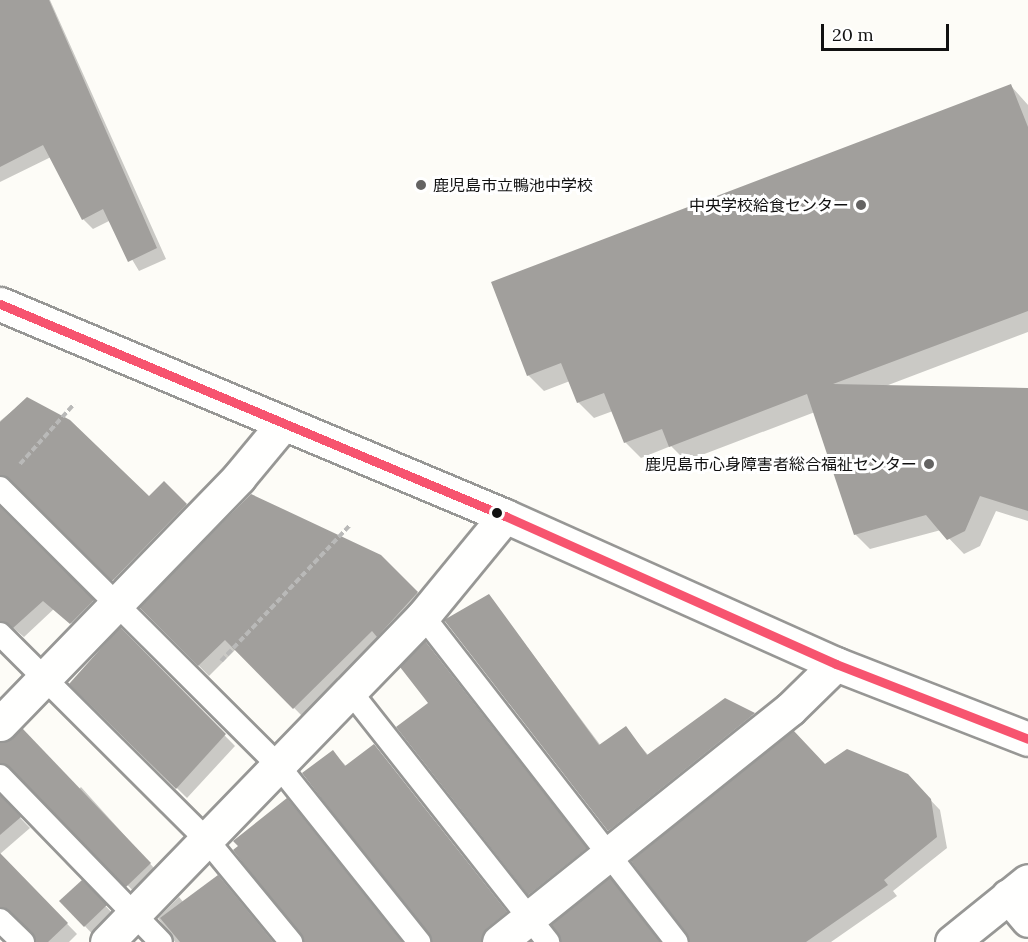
<!DOCTYPE html>
<html>
<head>
<meta charset="utf-8">
<style>
  body { margin:0 }
  #map { position:relative; width:1028px; height:942px; overflow:hidden; background:#fdfcf7; font-family:Lora,"Noto Sans JP",serif }
  div>[style] { position:absolute }
  [style*='--x'] { left:calc(var(--x)*1px); top:calc(var(--y)*1px); width:calc(var(--w)*1px); rotate:calc(var(--a)*1deg) }
  .shadow>* { inset:0; background:#0003 }
  .building>* { inset:0; background:#a19f9c }
  .path>* { height:4px; margin-top:-2px; transform-origin:0; background:repeating-linear-gradient(90deg,#b9b9b8 0 6px,transparent 0 9px) }
  .roads { filter:drop-shadow(2px 0 #979795) drop-shadow(-2px 0 #979795) drop-shadow(0 2px #979795) drop-shadow(0 -2px #979795) }
  .service>* { height:22px; margin:-11px; padding:0 11px; transform-origin:11px; border-radius:11px; background:#fffffe }
  .minor>* { height:33px; margin:-16.5px; padding:0 16.5px; transform-origin:16.5px; border-radius:16.5px; background:#fffffe }
  .tertiary>* { height:33px; margin:-16.5px; padding:0 16.5px; transform-origin:16.5px; border-radius:16.5px; background:#fffffe }
  .bus-1>* { height:9px; margin:-4.5px; padding:0 4.5px; transform-origin:4.5px; border-radius:4.5px; background:#f7546f }
  .dots>* { width:16px; height:16px; translate:-50% -50%; box-sizing:border-box; border:3px solid #fff; border-radius:50% }
  span { translate:-50% -50%; white-space:nowrap; text-align:center; line-height:1.15; -webkit-text-stroke:6px #fff; paint-order:stroke }
  .poi-label { font-size:16px; color:#111 }
  .left { translate:0 -50%; text-align:left }
  .right { translate:-100% -50%; text-align:right }
  .scale { position:absolute; left:821px; top:24px; width:128px; height:27px; box-sizing:border-box; border:3px solid #111; border-top:0; padding-left:8px; font-size:18px; line-height:21px; white-space:nowrap; color:#111; -webkit-text-stroke:4px #fff; paint-order:stroke }
</style>
</head>
<body>
<div id="map">
  <div class="shadow">
    <div style="clip-path:polygon(0 0,50px 0,166px 259px,139px 271px,109px 221px,93px 229px,83px 219px,51px 157px,0 182px)"></div>
    <div style="clip-path:polygon(1011px 86px,1028px 105px,1028px 332px,883px 387px,1028px 391px,1028px 521px,996px 511px,980px 546px,964px 554px,941px 530px,870px 549px,855px 534px,815px 412px,686px 461px,671px 446px,641px 458px,625px 442px,613px 411px,594px 418px,578px 402px,570px 381px,544px 391px,528px 375px)"></div>
    <div style="clip-path:polygon(27px 399px,149px 498px,164px 483px,196px 515px,124px 590px,21px 488px,1px 488px,0 509px,103px 612px,81px 633px,56px 607px,24px 637px,0 617px,0 421px)"></div>
    <div style="clip-path:polygon(380px 557px,427px 603px,304px 718px,236px 649px,209px 676px,141px 607px)"></div>
    <div style="clip-path:polygon(489px 596px,601px 746px,625px 728px,649px 756px,725px 700px,764px 724px,619px 840px)"></div>
    <div style="clip-path:polygon(120px 629px,235px 746px,187px 798px,71px 684px)"></div>
    <div style="clip-path:polygon(425px 643px,596px 859px,539px 904px,430px 703px)"></div>
    <div style="clip-path:polygon(0 742px,77px 791px,81px 787px,163px 878px,142px 900px,21px 776px,0 790px)"></div>
    <div style="clip-path:polygon(374px 746px,516px 923px,496px 942px,430px 942px,431px 933px,333px 752px,347px 767px)"></div>
    <div style="clip-path:polygon(826px 766px,918px 787px,940px 810px,947px 848px,893px 891px,897px 896px,831px 942px,688px 942px)"></div>
    <div style="clip-path:polygon(0 797px,30px 828px,0 854px)"></div>
    <div style="clip-path:polygon(287px 800px,297px 810px,402px 942px,302px 942px)"></div>
    <div style="clip-path:polygon(0 855px,77px 934px,69px 942px,37px 942px,21px 920px,0 921px)"></div>
    <div style="clip-path:polygon(218px 877px,228px 887px,274px 942px,175px 942px,158px 918px,179px 897px,184px 903px)"></div>
    <div style="clip-path:polygon(82px 882px,121px 922px,100px 942px,61px 901px)"></div>
  </div>
  <div class="building">
    <div style="clip-path:polygon(0 0,49px 0,157px 248px,128px 262px,103px 209px,82px 220px,43px 145px,0 167px)"></div>
    <div style="clip-path:polygon(1011px 84px,1028px 127px,1028px 311px,833px 384px,1028px 388px,1028px 511px,980px 496px,965px 531px,947px 540px,926px 515px,854px 535px,807px 394px,669px 447px,662px 429px,624px 443px,604px 393px,577px 403px,561px 363px,527px 376px,491px 282px)"></div>
    <div style="clip-path:polygon(27px 397px,70px 420px,149px 496px,164px 481px,187px 504px,112px 581px,0 475px,0 422px)"></div>
    <div style="clip-path:polygon(251px 494px,381px 555px,418px 592px,377px 637px,372px 631px,293px 709px,225px 640px,198px 666px,139px 607px)"></div>
    <div style="clip-path:polygon(0 507px,94px 600px,70px 624px,43px 601px,13px 628px,0 621px)"></div>
    <div style="clip-path:polygon(489px 594px,599px 745px,626px 726px,647px 755px,725px 698px,755px 713px,608px 831px,444px 620px)"></div>
    <div style="clip-path:polygon(120px 627px,226px 734px,176px 789px,69px 684px)"></div>
    <div style="clip-path:polygon(425px 641px,587px 848px,528px 895px,396px 727px,428px 703px,400px 667px)"></div>
    <div style="clip-path:polygon(22px 728px,151px 863px,126px 887px,0 763px,0 742px)"></div>
    <div style="clip-path:polygon(793px 730px,825px 764px,847px 749px,908px 774px,931px 799px,937px 837px,884px 880px,888px 885px,806px 942px,690px 942px,631px 861px)"></div>
    <div style="clip-path:polygon(374px 744px,507px 912px,487px 928px,481px 942px,432px 942px,302px 773px,333px 750px,345px 766px)"></div>
    <div style="clip-path:polygon(0 795px,21px 817px,0 835px)"></div>
    <div style="clip-path:polygon(287px 798px,402px 942px,304px 942px,233px 850px,238px 846px,233px 841px)"></div>
    <div style="clip-path:polygon(0 853px,68px 923px,48px 942px,36px 942px,32px 932px,0 907px)"></div>
    <div style="clip-path:polygon(218px 875px,273px 942px,180px 942px,160px 918px)"></div>
    <div style="clip-path:polygon(610px 877px,660px 942px,561px 942px,551px 924px)"></div>
    <div style="clip-path:polygon(82px 880px,107px 905px,84px 927px,59px 901px)"></div>
  </div>
  <div class="path">
    <div style="--x:20;--y:464;--w:81;--a:-48"></div>
    <div style="--x:221;--y:661;--w:187;--a:-46.5"></div>
  </div>
  <div class="roads">
    <div class="service">
      <div style="--x:0;--y:488;--w:391;--a:44.9"></div>
      <div style="--x:277;--y:764;--w:228;--a:51.4"></div>
      <div style="--x:423;--y:616;--w:413;--a:52.1"></div>
      <div style="--x:0;--y:634;--w:291;--a:44.9"></div>
      <div style="--x:206;--y:839;--w:134;--a:50.5"></div>
      <div style="--x:350;--y:691;--w:320;--a:51.7"></div>
      <div style="--x:0;--y:776;--w:231;--a:45.9"></div>
      <div style="--x:0;--y:920;--w:32;--a:44"></div>
    </div>
    <div class="minor">
      <div style="--x:0;--y:724;--w:344;--a:-45.9"></div>
      <div style="--x:239;--y:477;--w:69;--a:-50.3"></div>
      <div style="--x:1008;--y:896;--w:31;--a:50"></div>
      <div style="--x:107;--y:942;--w:454;--a:-45.9"></div>
      <div style="--x:423;--y:616;--w:129;--a:-50.6"></div>
      <div style="--x:499;--y:942;--w:373;--a:-38.7"></div>
      <div style="--x:790;--y:709;--w:64;--a:-44.4"></div>
    </div>
    <div class="tertiary">
      <div style="--x:0;--y:304;--w:548;--a:22.77"></div>
      <div style="--x:505;--y:516;--w:363;--a:24.1"></div>
      <div style="--x:836;--y:664;--w:206;--a:21.3"></div>
      <div style="--x:952;--y:942;--w:97;--a:-38.8"></div>
    </div>
  </div>
  <div class="bus-1">
    <div style="--x:0;--y:304;--w:548;--a:22.77"></div>
    <div style="--x:505;--y:516;--w:363;--a:24.1"></div>
    <div style="--x:836;--y:664;--w:206;--a:21.3"></div>
  </div>
  <div class="dots">
    <div style="left:421px;top:185px;background:#646362"></div>
    <div style="left:861px;top:205px;background:#646362"></div>
    <div style="left:929px;top:464px;background:#646362"></div>
    <div style="left:497px;top:513px;background:#111"></div>
  </div>
  <div class="poi-label">
    <span class="left" style="left:433px;top:185px">鹿児島市立鴨池中学校</span>
    <span class="right" style="left:849px;top:205px">中央学校給食センター</span>
    <span class="right" style="left:917px;top:464px">鹿児島市心身障害者総合福祉センター</span>
  </div>
  <div class="scale">20 m</div>
</div>
</body>
</html>
